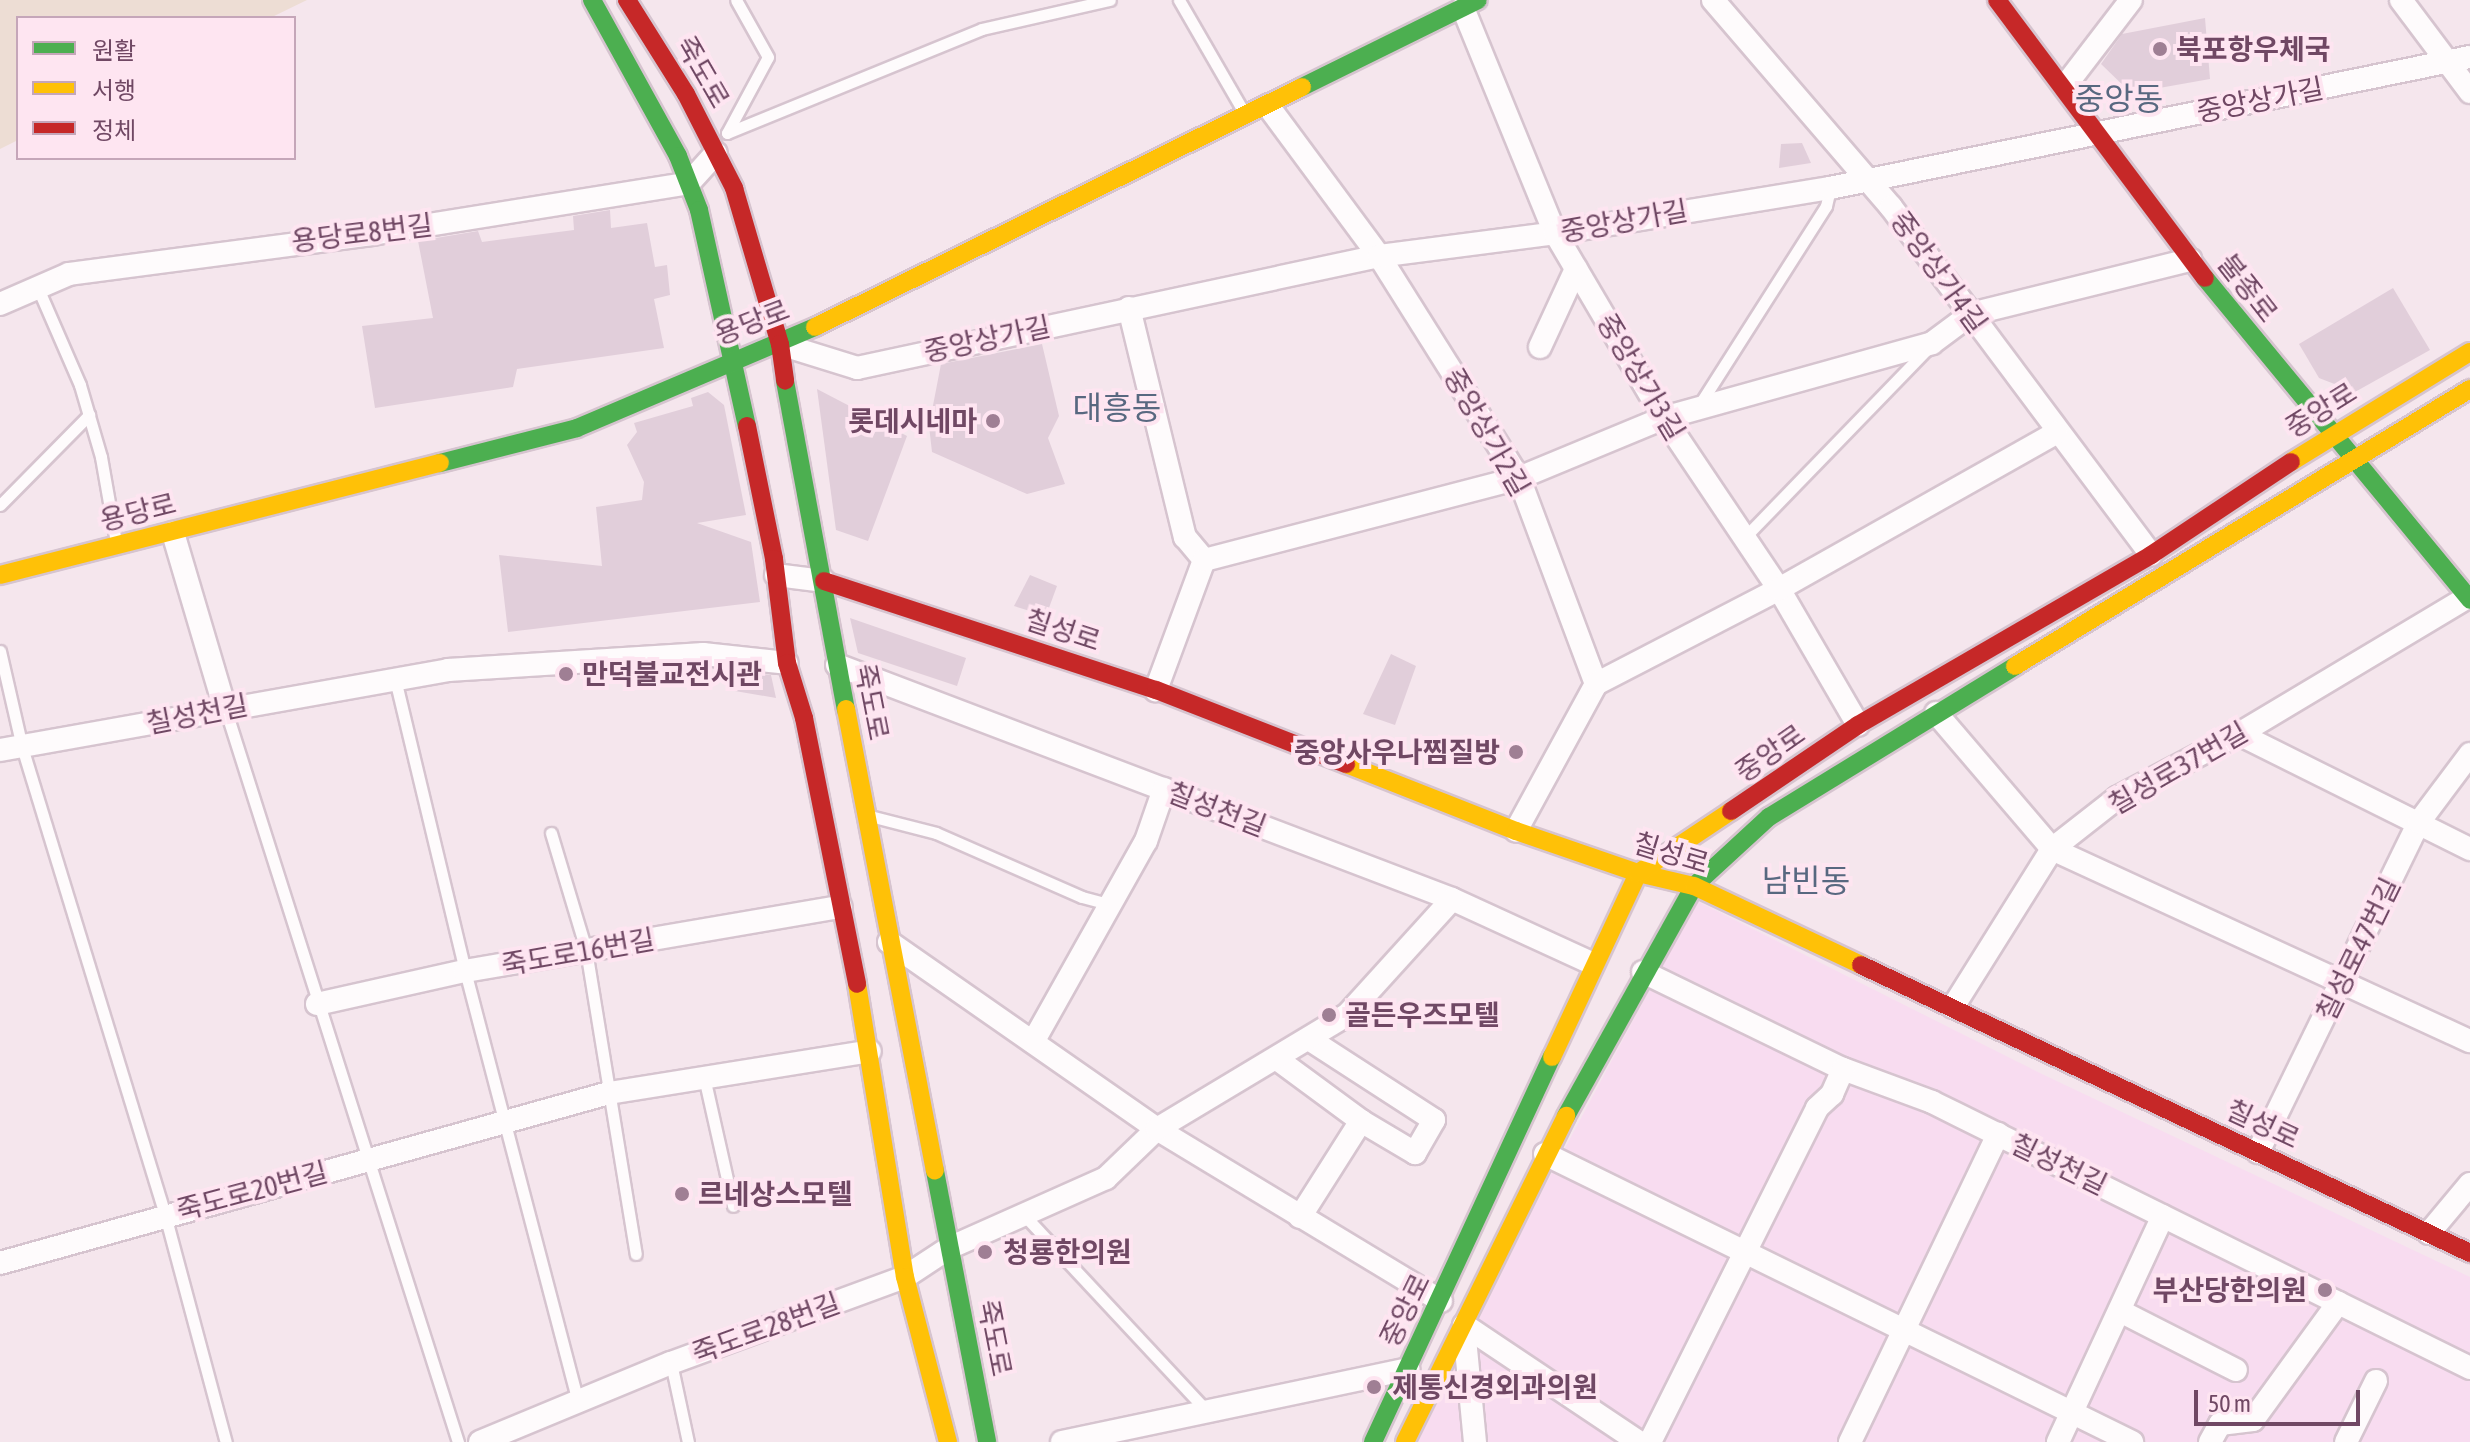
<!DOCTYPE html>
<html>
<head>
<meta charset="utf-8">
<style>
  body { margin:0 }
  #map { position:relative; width:2470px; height:1442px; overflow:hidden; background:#f5e6ed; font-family:"Asap Condensed","Noto Sans KR",sans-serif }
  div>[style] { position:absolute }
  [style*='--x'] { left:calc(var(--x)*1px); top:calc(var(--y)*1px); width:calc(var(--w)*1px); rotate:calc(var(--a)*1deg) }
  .commercial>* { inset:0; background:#f8dcf0 }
  .green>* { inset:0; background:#edddd4 }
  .building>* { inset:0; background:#e1ceda }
  .roads { filter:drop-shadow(2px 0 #d6c4cf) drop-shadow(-2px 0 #d6c4cf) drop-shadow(0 2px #d6c4cf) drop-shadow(0 -2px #d6c4cf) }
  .lane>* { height:11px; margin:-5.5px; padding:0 5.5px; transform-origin:5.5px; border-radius:5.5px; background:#fefbfc }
  .street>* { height:22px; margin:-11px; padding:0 11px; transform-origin:11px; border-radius:11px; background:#fefbfc }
  .fast>* { height:18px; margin:-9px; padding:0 9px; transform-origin:9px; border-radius:9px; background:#4caf50 }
  .slow>* { height:18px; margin:-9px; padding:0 9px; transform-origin:9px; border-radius:9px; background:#ffc107 }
  .jam>* { height:18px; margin:-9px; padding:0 9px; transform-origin:9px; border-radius:9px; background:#c62828 }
  .dots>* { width:22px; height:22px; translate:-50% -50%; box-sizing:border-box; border:4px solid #fee5f1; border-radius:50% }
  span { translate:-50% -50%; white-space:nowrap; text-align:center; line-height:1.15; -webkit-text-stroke:8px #fee5f1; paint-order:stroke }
  .poi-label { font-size:28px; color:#704864; font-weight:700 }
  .left { translate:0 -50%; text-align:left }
  .right { translate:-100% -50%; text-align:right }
  .street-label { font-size:28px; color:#704864 }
  .quarter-label { font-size:32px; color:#586880 }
  .legend { position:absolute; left:16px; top:16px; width:280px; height:144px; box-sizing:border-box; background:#fee5f1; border:2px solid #c5a6b9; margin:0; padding:10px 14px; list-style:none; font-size:24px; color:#704864 }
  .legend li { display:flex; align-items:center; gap:16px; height:40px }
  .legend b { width:40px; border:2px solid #c5a6b9 }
  .scale { position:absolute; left:2194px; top:1390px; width:166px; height:36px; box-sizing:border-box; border:4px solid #704864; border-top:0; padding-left:10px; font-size:24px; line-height:28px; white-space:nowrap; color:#704864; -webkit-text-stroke:6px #fee5f1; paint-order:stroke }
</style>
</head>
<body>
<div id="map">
  <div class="commercial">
    <div style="clip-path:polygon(1697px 901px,2044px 1075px,2470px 1277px,2470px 1442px,1408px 1442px)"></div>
  </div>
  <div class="green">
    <div style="clip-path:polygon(0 0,307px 0,270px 18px,18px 18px,18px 140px,0 149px)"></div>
  </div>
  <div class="building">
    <div style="clip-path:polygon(2205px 18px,2210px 79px,2131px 93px,2101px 64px,2122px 34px)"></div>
    <div style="clip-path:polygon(1802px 143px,1811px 163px,1779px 168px,1781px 144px)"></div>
    <div style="clip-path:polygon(610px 210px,611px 228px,647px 223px,655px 267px,667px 265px,670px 295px,654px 299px,664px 348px,517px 369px,513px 387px,375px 408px,362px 326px,433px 318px,418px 241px,478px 231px,482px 242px,574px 230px,573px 216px)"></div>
    <div style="clip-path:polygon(2393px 288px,2430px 350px,2355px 392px,2319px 378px,2299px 344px)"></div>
    <div style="clip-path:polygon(1042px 344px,1059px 416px,1048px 438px,1065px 484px,1027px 494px,932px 452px,929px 426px,941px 364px)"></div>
    <div style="clip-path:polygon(817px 389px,907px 436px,868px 541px,836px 530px)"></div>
    <div style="clip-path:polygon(708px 392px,724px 405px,746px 515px,697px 523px,751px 542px,760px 602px,508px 632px,499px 555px,602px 566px,596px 507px,642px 500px,644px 482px,627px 445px,637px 432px,634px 423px,693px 406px,691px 398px)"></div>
    <div style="clip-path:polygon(1030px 575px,1057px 586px,1046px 616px,1014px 606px)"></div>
    <div style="clip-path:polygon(850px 618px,966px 658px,957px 686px,858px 653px)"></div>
    <div style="clip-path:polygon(1391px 654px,1416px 666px,1395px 725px,1363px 714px)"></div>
    <div style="clip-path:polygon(742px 672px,771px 675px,776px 698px,735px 691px)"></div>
  </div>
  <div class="roads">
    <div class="lane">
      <div style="--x:1179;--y:0;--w:128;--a:60"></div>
      <div style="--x:727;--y:133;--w:275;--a:-22.2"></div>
      <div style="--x:982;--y:29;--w:131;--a:-12.8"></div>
      <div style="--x:727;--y:133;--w:86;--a:-61.7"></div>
      <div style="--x:768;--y:57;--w:65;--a:-119.3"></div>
      <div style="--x:37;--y:286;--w:108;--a:66.5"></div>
      <div style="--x:80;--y:385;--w:75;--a:73.7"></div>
      <div style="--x:101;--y:457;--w:86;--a:80"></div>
      <div style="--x:1698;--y:407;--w:238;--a:-57.5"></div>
      <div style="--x:1826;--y:206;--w:18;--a:-77"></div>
      <div style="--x:0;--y:505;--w:127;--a:-45.3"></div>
      <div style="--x:1744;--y:538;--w:262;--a:-45.9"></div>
      <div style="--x:0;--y:651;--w:98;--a:77.1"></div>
      <div style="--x:22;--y:747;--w:489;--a:73"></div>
      <div style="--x:165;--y:1215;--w:235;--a:75"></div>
      <div style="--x:395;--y:679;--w:300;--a:76.5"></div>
      <div style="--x:465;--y:971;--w:445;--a:75.3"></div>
      <div style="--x:225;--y:708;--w:770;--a:72.39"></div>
      <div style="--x:870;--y:816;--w:68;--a:14.4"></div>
      <div style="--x:936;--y:833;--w:159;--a:23.7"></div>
      <div style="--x:1082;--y:897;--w:31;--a:15"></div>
      <div style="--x:551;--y:833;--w:122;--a:73.3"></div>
      <div style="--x:586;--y:950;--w:308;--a:80.7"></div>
      <div style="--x:704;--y:1077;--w:132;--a:77.3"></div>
      <div style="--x:1024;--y:1215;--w:267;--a:47"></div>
      <div style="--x:671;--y:1363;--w:81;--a:77.9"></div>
    </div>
    <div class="street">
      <div style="--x:1713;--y:0;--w:273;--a:49.3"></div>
      <div style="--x:1891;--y:207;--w:434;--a:53.2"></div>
      <div style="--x:2401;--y:0;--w:115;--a:53.1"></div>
      <div style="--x:1463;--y:8;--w:243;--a:67.8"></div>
      <div style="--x:1555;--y:233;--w:215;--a:59.5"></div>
      <div style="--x:1664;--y:418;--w:206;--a:56.1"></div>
      <div style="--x:1779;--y:589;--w:157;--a:59.8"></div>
      <div style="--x:2065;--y:86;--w:108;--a:-52.5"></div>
      <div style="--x:1268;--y:106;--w:187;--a:53.5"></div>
      <div style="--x:1379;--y:256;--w:262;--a:57.8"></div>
      <div style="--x:1519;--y:478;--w:220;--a:69.5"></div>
      <div style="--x:1596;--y:684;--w:167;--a:118.6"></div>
      <div style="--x:0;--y:304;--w:75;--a:-23.5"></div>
      <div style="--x:69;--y:274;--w:306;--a:-7.5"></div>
      <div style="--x:372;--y:234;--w:321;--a:-9.1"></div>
      <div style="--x:689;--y:183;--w:40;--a:-48"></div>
      <div style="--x:1129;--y:308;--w:236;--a:76.3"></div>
      <div style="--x:1185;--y:537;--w:30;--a:50"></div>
      <div style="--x:1204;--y:560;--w:139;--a:110.3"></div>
      <div style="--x:780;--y:344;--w:81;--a:17.3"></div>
      <div style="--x:857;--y:368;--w:534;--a:-12.11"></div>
      <div style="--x:1379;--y:256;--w:177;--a:-7.4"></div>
      <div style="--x:1555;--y:233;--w:279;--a:-9.3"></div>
      <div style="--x:1830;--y:188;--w:653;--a:-11.57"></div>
      <div style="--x:1540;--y:347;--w:86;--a:-65.2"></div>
      <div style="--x:173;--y:533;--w:183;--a:73.5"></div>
      <div style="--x:1204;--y:560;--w:325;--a:-14.6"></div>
      <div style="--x:1519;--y:478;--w:157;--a:-22.5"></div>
      <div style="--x:1664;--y:418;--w:278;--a:-15.6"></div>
      <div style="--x:1932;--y:343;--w:49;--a:-36.6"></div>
      <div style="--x:1971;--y:314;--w:226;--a:-13.9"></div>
      <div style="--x:776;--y:575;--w:48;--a:7.1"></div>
      <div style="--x:837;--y:665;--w:658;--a:20.83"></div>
      <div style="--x:1452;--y:899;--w:155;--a:24.7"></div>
      <div style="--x:1596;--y:684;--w:206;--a:-27.4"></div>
      <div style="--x:1779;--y:589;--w:318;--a:-29.4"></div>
      <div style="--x:1936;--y:713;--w:179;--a:49.5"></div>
      <div style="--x:2052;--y:849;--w:460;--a:24.7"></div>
      <div style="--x:2239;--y:734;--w:258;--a:26.5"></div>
      <div style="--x:0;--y:750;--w:455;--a:-10.1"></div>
      <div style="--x:448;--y:670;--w:256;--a:-3.6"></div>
      <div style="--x:703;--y:654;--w:84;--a:6.1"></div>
      <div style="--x:889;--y:942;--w:327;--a:34.9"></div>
      <div style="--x:1157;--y:1129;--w:332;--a:31.2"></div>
      <div style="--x:1643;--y:972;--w:222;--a:25.9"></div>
      <div style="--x:1843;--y:1069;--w:95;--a:20.3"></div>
      <div style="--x:1932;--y:1102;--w:600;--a:26.31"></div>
      <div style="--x:317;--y:1004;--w:152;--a:-12.6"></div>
      <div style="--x:465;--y:971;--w:381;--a:-9.7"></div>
      <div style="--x:1953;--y:1007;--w:186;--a:-57.9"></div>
      <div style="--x:2052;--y:849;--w:83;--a:-38.1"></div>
      <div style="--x:2117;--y:798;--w:138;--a:-27.7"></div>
      <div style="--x:2239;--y:734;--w:269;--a:-30.9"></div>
      <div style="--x:1033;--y:1042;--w:231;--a:-60.7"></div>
      <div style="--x:1146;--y:841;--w:55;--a:-70.9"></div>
      <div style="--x:1277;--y:1059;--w:104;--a:36.4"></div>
      <div style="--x:2258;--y:1152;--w:367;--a:-64"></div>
      <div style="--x:2419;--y:822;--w:85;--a:-53.1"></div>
      <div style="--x:1545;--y:1154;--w:654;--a:26.13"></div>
      <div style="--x:1300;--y:1217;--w:114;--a:-57.6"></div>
      <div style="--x:1361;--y:1121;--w:63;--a:30.7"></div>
      <div style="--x:1415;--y:1153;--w:38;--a:-60"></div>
      <div style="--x:1434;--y:1120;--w:149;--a:-147.1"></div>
      <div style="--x:2429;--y:1233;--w:64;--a:-50.1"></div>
      <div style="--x:0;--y:1263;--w:632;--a:-15.6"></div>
      <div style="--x:609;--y:1093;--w:264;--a:-9.1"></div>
      <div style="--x:2120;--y:1311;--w:130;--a:27"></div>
      <div style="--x:1464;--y:1325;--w:211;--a:33.8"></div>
      <div style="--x:1464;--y:1328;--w:115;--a:84.5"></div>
      <div style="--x:480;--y:1442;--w:207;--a:-22.5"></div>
      <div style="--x:671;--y:1363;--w:249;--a:-20.2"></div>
      <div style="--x:905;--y:1277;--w:53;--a:-33.4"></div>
      <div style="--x:949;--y:1248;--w:172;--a:-24"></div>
      <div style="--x:1106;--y:1178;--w:71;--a:-43.9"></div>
      <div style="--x:1157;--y:1129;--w:222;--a:-31"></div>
      <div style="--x:1347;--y:1015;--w:156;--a:-47.8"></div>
      <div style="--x:1062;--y:1442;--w:354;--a:-11.9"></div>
      <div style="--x:1650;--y:1442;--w:373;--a:-63.4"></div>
      <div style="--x:1817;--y:1108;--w:21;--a:-43"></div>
      <div style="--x:1832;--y:1094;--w:27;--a:-66"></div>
      <div style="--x:1850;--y:1442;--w:342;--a:-64.3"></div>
      <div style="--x:2058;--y:1442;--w:249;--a:-65.1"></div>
      <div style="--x:2210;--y:1442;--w:21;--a:-61"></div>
      <div style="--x:2220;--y:1424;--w:33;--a:-7"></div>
      <div style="--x:2253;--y:1420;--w:145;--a:-54"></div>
      <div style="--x:2346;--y:1442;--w:68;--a:-63.8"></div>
    </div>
    <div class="fast">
      <div style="--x:592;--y:0;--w:178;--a:61.1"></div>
      <div style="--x:678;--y:156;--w:58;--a:68.7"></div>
      <div style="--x:699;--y:210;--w:221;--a:77.5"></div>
      <div style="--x:1302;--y:87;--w:196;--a:-26.3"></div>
      <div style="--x:2205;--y:278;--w:417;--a:50.5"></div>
      <div style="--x:785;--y:381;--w:334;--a:79.5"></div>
      <div style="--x:440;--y:463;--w:141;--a:-14.3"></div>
      <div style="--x:577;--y:428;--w:259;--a:-23"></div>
      <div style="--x:1566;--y:1116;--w:263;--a:-60.9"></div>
      <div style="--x:1694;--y:886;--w:102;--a:-42.6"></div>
      <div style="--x:1769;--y:817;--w:289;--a:-31.5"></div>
      <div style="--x:935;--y:1171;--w:276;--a:79.1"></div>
      <div style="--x:1373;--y:1442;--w:425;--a:-65.1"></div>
    </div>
    <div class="slow">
      <div style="--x:815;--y:327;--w:543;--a:-26.23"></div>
      <div style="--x:2291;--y:462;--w:210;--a:-31.6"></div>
      <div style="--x:0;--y:575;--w:454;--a:-14.3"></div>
      <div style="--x:2015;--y:666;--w:533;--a:-31.33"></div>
      <div style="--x:846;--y:709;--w:470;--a:79.1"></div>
      <div style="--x:1346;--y:764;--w:183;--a:21.5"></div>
      <div style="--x:1516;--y:831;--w:129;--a:19"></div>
      <div style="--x:1638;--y:873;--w:57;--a:13.1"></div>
      <div style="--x:1694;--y:886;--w:185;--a:25.3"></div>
      <div style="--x:857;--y:984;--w:297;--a:80.7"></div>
      <div style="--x:905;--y:1277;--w:171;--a:75.4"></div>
      <div style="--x:1552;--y:1057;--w:203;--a:-64.9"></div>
      <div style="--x:1638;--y:873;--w:112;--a:-33.7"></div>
      <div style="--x:1405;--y:1442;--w:364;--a:-63.7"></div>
    </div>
    <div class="jam">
      <div style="--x:627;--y:0;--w:111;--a:57.9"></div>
      <div style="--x:686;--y:94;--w:106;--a:62.9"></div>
      <div style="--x:734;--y:188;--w:163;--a:73.6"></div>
      <div style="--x:780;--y:344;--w:37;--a:82"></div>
      <div style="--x:1997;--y:0;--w:347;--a:53.2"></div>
      <div style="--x:747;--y:426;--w:136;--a:78.5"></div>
      <div style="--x:774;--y:559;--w:105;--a:82.9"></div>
      <div style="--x:787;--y:663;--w:58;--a:72.8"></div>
      <div style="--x:804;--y:718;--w:271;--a:78.7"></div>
      <div style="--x:824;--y:581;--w:349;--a:18.2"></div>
      <div style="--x:1156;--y:690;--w:204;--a:21.3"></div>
      <div style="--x:1731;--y:811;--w:153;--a:-34.1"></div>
      <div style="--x:1858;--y:725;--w:339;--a:-30.1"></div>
      <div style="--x:2151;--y:555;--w:168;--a:-33.6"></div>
      <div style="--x:1861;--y:965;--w:674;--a:25.31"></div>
    </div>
  </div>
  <div class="dots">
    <div style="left:2160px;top:49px;background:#9f7f94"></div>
    <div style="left:993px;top:421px;background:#9f7f94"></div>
    <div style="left:566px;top:674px;background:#9f7f94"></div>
    <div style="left:1516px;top:752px;background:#9f7f94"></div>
    <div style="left:1329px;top:1015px;background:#9f7f94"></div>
    <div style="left:682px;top:1194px;background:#9f7f94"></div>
    <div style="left:985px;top:1252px;background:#9f7f94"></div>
    <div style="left:2325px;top:1290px;background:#9f7f94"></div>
    <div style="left:1374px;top:1387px;background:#9f7f94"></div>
  </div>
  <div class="poi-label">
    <span class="left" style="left:2176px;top:49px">북포항우체국</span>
    <span class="right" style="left:977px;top:421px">롯데시네마</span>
    <span class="left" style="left:582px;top:674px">만덕불교전시관</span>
    <span class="right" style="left:1500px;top:752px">중앙사우나찜질방</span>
    <span class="left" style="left:1345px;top:1015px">골든우즈모텔</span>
    <span class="left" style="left:698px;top:1194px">르네상스모텔</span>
    <span class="left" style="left:1003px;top:1252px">청룡한의원</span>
    <span class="right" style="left:2307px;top:1290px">부산당한의원</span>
    <span class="left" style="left:1392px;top:1387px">제통신경외과의원</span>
  </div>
  <div class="street-label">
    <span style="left:703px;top:72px;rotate:60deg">죽도로</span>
    <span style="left:2260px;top:100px;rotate:-11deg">중앙상가길</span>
    <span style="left:1624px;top:221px;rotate:-10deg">중앙상가길</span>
    <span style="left:362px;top:233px;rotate:-7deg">용당로8번길</span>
    <span style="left:1939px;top:272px;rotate:54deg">중앙상가4길</span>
    <span style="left:2248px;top:288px;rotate:52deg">불종로</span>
    <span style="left:752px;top:322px;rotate:-21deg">용당로</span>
    <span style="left:987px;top:339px;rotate:-12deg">중앙상가길</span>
    <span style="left:1641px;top:377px;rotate:59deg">중앙상가3길</span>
    <span style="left:2321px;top:410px;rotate:-32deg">중앙로</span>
    <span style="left:1487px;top:432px;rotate:60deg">중앙상가2길</span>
    <span style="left:138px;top:512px;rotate:-14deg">용당로</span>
    <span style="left:1063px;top:630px;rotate:18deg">칠성로</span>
    <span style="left:872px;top:702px;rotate:79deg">죽도로</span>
    <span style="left:197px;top:714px;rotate:-11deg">칠성천길</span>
    <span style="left:1770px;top:753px;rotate:-35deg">중앙로</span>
    <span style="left:2178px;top:768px;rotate:-30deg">칠성로37번길</span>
    <span style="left:1217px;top:809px;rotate:21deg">칠성천길</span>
    <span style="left:1671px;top:853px;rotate:17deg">칠성로</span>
    <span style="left:2358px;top:949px;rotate:-64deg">칠성로47번길</span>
    <span style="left:578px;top:952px;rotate:-10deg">죽도로16번길</span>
    <span style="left:2263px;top:1124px;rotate:25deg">칠성로</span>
    <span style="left:2059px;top:1164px;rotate:26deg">칠성천길</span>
    <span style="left:252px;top:1191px;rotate:-15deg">죽도로20번길</span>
    <span style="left:1405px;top:1310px;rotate:-64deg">중앙로</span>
    <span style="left:766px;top:1328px;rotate:-20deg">죽도로28번길</span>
    <span style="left:995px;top:1338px;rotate:79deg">죽도로</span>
  </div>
  <div class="quarter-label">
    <span style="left:2119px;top:99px">중앙동</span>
    <span style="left:1117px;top:408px">대흥동</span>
    <span style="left:1806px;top:881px">남빈동</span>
  </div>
  <ul class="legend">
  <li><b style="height:10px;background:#4caf50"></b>원활</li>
  <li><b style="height:10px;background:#ffc107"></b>서행</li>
  <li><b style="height:10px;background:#c62828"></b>정체</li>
  </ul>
  <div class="scale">50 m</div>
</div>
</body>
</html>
